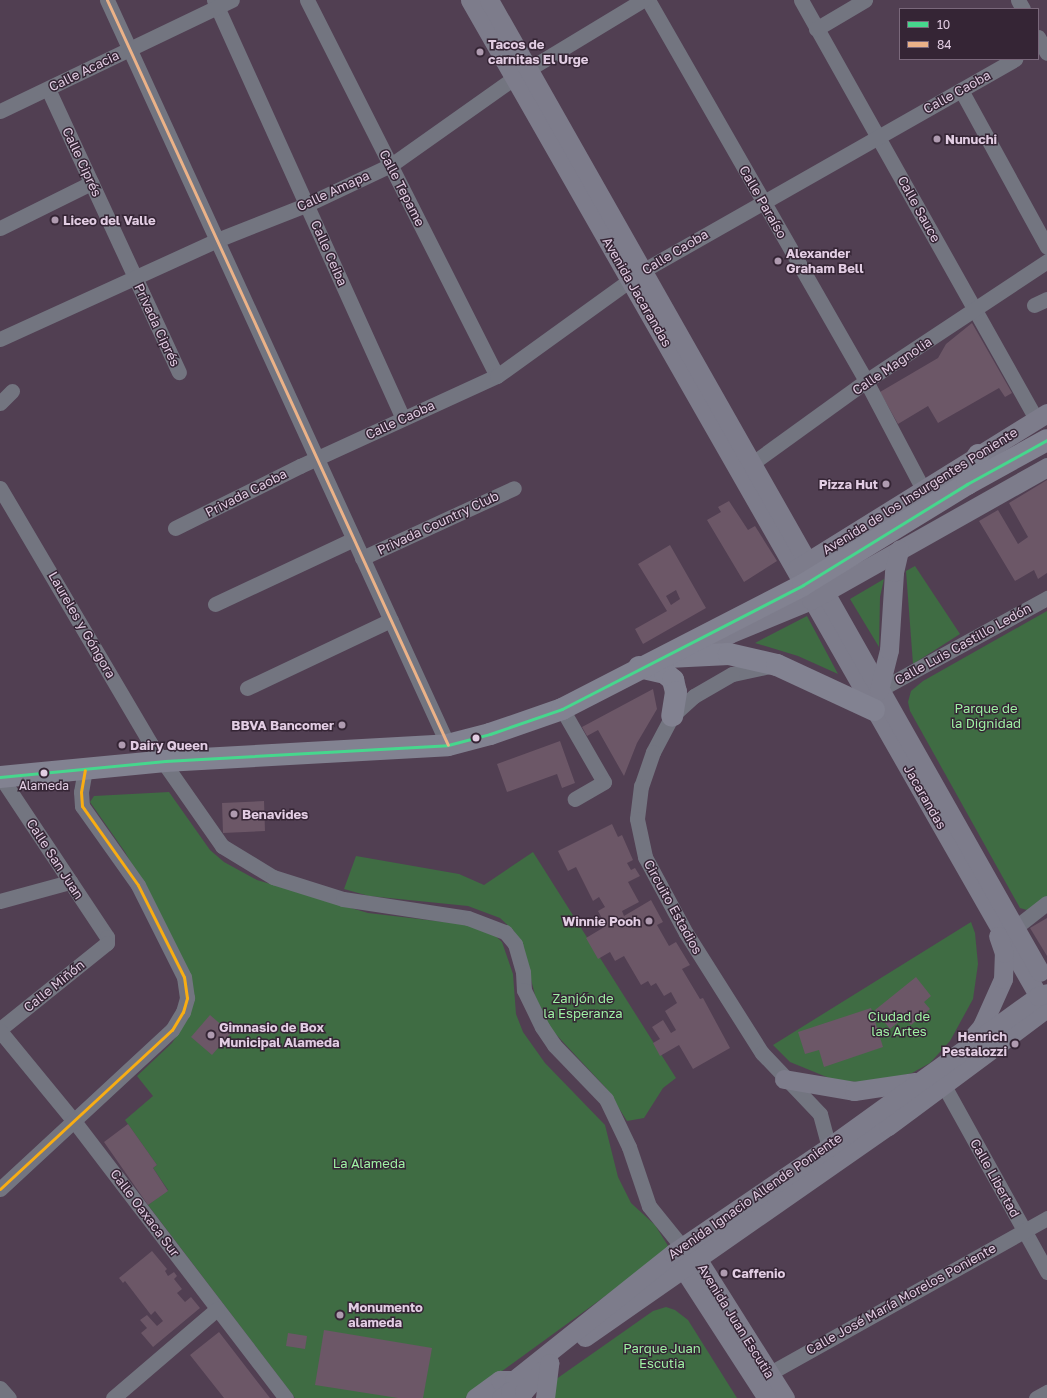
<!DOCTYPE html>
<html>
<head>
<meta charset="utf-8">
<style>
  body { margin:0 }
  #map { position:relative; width:1047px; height:1398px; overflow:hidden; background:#513f52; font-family:"Golos Text",sans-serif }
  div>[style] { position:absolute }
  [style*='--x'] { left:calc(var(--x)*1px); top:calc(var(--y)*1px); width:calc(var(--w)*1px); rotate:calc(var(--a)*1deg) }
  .green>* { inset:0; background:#3f6c43 }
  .building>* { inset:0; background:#6c5767 }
  .minor>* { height:15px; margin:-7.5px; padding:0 7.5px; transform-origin:7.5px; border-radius:7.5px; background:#737580 }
  .major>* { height:19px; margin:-9.5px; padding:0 9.5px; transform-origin:9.5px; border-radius:9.5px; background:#7d7c8b }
  .highway>* { height:22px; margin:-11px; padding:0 11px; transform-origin:11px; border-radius:11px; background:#828291 }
  .bus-1>* { height:3px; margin:-1.5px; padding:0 1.5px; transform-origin:1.5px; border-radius:1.5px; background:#46d78d }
  .bus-2>* { height:3px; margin:-1.5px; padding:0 1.5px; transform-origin:1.5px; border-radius:1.5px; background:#ebb288 }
  .bus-3>* { height:3px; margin:-1.5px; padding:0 1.5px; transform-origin:1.5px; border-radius:1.5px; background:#f8ad13 }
  .dots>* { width:11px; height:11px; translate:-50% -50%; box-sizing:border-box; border:2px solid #352535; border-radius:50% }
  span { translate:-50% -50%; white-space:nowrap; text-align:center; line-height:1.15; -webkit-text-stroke:3px #352535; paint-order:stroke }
  .bus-label { font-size:12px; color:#e2cde3 }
  .poi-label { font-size:13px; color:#e2cde3; font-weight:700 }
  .left { translate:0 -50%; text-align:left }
  .right { translate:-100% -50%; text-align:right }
  .street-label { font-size:13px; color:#e2cde3 }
  .park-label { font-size:13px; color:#9ef0a3 }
  .legend { position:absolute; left:899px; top:8px; width:140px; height:52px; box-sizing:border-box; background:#352535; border:1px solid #7a687b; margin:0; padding:5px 7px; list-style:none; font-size:12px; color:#e2cde3 }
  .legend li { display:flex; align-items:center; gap:8px; height:20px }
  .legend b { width:20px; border:1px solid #7a687b }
</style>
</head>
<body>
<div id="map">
  <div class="green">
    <div style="clip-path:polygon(915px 566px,960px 634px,913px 664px,906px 571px)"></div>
    <div style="clip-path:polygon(884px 579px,880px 597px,879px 647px,850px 599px)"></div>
    <div style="clip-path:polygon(1047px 611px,1047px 896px,1027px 910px,1020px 908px,910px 711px,908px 702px,911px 691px,923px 681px)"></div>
    <div style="clip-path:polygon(807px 616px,838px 674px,798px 656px,755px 643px)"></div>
    <div style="clip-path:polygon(169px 792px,210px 850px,224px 862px,257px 880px,368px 913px,470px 925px,489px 930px,502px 942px,513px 974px,516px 1014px,523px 1032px,545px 1063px,605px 1125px,618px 1177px,631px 1203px,655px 1225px,670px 1249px,465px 1398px,295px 1398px,148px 1205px,168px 1190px,153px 1168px,157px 1165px,125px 1120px,153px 1096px,137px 1076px,172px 1043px,189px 1017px,194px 998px,161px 917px,125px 852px,90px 802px,94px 796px)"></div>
    <div style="clip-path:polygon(533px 852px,676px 1078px,663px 1088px,644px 1118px,627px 1121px,606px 1088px,550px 1028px,536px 999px,523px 948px,514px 931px,500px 918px,468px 906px,369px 896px,344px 889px,356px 856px,459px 874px,484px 885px)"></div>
    <div style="clip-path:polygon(971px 922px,975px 933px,978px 964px,973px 999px,950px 1041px,930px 1063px,912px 1073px,870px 1083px,834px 1080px,790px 1062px,773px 1045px)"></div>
    <div style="clip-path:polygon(666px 1307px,675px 1310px,688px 1320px,737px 1398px,546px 1398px,552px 1382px,653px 1311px)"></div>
  </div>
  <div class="building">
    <div style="clip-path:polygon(972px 323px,1012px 393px,1005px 397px,999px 388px,938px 423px,928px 406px,898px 424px,880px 392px,938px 358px,946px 344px)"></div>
    <div style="clip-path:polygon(1047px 480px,1047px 573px,1038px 579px,1034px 570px,1015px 581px,979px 521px,998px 510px,1018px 544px,1028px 537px,1009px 503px)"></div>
    <div style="clip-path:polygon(729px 501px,748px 530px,755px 526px,777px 561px,744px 582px,707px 520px,721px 512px,718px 507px)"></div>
    <div style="clip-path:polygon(evenodd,670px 545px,706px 608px,643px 644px,635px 629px,667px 611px,638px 564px,670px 545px,676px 590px,680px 599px,671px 605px,666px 596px,676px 590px)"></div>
    <div style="clip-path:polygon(653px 689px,657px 709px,637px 743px,624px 776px,598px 730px,587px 736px,582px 727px)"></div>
    <div style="clip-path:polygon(560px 741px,575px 783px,562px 788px,557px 774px,507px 792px,497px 764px)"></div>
    <div style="clip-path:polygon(264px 801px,265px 831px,223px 833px,222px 803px)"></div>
    <div style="clip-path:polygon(612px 824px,618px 837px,622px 835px,633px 860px,627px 863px,631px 870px,635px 868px,640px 876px,628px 882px,639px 902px,622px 911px,624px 916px,651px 900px,663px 922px,657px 925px,669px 946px,676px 942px,690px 965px,682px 969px,700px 999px,703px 998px,730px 1048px,693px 1069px,679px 1045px,660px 1056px,653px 1043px,660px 1039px,652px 1027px,663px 1020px,671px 1033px,676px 1030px,665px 1011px,677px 1003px,671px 992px,664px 996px,656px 983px,651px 986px,648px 981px,641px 985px,624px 956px,615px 961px,610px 952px,598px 959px,586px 938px,606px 926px,598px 911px,605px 907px,599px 897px,593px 901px,576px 867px,568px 871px,558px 851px)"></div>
    <div style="clip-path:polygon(1047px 918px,1047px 956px,1030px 928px)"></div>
    <div style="clip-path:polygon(916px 977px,931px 996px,924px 1002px,930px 1009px,911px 1025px,904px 1017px,890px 1029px,875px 1010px)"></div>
    <div style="clip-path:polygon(871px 1008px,883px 1047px,824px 1067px,819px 1050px,805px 1054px,798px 1032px)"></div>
    <div style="clip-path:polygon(210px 1015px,231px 1033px,212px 1055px,191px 1037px)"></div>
    <div style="clip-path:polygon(128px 1124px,157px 1165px,153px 1168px,168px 1191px,148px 1205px,104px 1142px)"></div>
    <div style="clip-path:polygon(152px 1251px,167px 1269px,165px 1271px,168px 1276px,174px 1272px,177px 1276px,174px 1279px,182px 1289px,177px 1293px,185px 1302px,191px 1297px,200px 1308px,153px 1347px,141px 1333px,147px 1328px,140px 1320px,147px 1315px,157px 1326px,163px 1321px,155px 1311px,151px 1315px,125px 1281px,123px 1283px,119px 1278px)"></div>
    <div style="clip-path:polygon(324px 1330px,432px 1348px,423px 1398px,398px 1398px,315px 1385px)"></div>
    <div style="clip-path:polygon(219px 1332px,256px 1380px,270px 1398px,224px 1398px,190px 1355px)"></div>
    <div style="clip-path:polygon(288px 1333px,307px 1336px,305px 1349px,286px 1346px)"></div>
  </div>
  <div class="minor">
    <div style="--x:107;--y:0;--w:819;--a:65.41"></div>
    <div style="--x:214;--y:0;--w:459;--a:65.7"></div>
    <div style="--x:307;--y:0;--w:421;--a:63.2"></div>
    <div style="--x:648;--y:0;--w:439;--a:60.2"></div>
    <div style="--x:866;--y:381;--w:122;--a:62.2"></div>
    <div style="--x:801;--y:0;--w:480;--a:60.7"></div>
    <div style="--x:1018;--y:0;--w:10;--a:61"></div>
    <div style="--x:816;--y:29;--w:57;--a:-30.6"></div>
    <div style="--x:1038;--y:37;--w:18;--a:61"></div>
    <div style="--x:48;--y:89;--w:312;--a:65.2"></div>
    <div style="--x:961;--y:90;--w:179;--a:61.3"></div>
    <div style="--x:0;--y:111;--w:257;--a:-25.6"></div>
    <div style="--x:0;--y:228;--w:102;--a:-26.3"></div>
    <div style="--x:1034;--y:305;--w:14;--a:-25"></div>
    <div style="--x:0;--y:339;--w:239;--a:-24.5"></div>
    <div style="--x:217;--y:240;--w:98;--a:-21.6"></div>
    <div style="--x:308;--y:204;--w:92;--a:-25.2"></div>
    <div style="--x:391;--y:165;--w:151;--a:-35.3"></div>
    <div style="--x:514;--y:78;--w:151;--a:-31.2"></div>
    <div style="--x:0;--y:403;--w:17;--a:-45"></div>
    <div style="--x:743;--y:470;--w:152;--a:-35.9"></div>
    <div style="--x:866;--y:381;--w:217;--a:-33.5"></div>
    <div style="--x:0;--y:488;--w:296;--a:59.5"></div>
    <div style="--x:150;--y:743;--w:126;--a:55"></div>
    <div style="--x:222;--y:846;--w:60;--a:31.3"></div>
    <div style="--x:273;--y:877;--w:73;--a:17.4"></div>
    <div style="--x:343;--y:899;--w:126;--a:8.6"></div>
    <div style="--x:468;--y:918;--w:40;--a:21"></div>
    <div style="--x:505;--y:932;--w:16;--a:50"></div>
    <div style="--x:515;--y:944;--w:29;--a:74"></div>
    <div style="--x:523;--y:972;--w:18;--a:87"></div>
    <div style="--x:524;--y:990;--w:41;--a:64.1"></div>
    <div style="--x:542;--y:1027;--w:22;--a:56"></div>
    <div style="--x:554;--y:1045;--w:75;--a:46.1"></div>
    <div style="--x:606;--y:1099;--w:53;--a:64.4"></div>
    <div style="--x:629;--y:1147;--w:62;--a:71.3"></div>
    <div style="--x:649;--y:1206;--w:54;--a:51"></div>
    <div style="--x:175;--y:528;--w:140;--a:-26.4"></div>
    <div style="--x:300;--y:466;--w:217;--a:-24.6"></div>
    <div style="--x:497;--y:376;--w:181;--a:-35.8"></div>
    <div style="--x:644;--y:270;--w:427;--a:-29.6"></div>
    <div style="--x:362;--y:558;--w:167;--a:-24.7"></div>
    <div style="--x:215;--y:604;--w:153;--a:-25.1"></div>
    <div style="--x:770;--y:666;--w:39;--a:168"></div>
    <div style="--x:732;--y:674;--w:44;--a:149.9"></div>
    <div style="--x:694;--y:696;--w:30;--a:138"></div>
    <div style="--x:672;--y:716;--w:41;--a:117.8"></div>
    <div style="--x:653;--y:752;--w:36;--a:109"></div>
    <div style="--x:641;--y:786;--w:33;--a:97"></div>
    <div style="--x:637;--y:819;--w:39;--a:78"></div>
    <div style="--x:645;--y:857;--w:86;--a:61.7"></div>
    <div style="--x:686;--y:933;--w:142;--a:57.7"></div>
    <div style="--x:762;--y:1053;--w:84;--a:46.4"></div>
    <div style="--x:820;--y:1114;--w:34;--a:75"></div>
    <div style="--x:247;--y:688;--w:159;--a:-25.3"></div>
    <div style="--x:879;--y:690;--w:192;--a:-28.7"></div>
    <div style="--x:562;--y:709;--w:84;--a:60.1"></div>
    <div style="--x:604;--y:782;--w:34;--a:150"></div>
    <div style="--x:0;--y:776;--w:193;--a:56.4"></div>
    <div style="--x:107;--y:937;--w:6;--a:90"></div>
    <div style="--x:107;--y:943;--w:137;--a:141.2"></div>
    <div style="--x:0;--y:901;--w:73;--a:-15.2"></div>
    <div style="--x:1016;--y:927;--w:39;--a:-38"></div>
    <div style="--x:0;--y:1031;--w:117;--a:50.6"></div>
    <div style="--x:74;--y:1121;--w:349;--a:52.6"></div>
    <div style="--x:943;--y:1084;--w:215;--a:61"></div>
    <div style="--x:0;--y:1189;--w:234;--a:-42.8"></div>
    <div style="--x:172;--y:1030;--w:21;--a:-59"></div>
    <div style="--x:183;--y:1012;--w:15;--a:-74"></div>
    <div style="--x:187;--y:998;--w:21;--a:-98"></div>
    <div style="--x:184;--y:977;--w:103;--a:-116.6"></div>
    <div style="--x:138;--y:885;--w:97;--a:-125.3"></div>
    <div style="--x:82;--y:806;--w:14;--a:-94"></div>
    <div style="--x:81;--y:792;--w:22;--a:-80"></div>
    <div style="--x:761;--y:1378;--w:328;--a:-29.2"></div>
    <div style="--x:0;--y:1388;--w:13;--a:48"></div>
    <div style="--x:113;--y:1398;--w:137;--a:-40.6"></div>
    <div style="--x:1036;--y:1398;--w:13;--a:-29"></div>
  </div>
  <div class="major">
    <div style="--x:470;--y:0;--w:1162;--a:60.28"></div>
    <div style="--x:489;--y:0;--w:1117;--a:60.45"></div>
    <div style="--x:797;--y:568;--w:294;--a:-31.8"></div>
    <div style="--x:714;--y:637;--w:15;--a:-11"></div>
    <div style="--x:729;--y:634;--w:89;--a:-22.5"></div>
    <div style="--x:811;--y:600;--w:271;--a:-29.4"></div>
    <div style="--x:879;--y:690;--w:41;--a:-76"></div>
    <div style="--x:889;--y:650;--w:78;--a:-86.3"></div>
    <div style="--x:894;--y:572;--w:23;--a:-77"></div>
    <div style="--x:972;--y:1038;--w:16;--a:-50"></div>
    <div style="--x:982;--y:1026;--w:51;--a:-65.9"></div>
    <div style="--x:1003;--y:979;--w:26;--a:-88"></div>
    <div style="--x:1004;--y:953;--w:18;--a:-109"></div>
    <div style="--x:784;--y:1079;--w:71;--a:9.7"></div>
    <div style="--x:854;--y:1091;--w:62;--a:-8.4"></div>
    <div style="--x:689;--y:1253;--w:11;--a:38"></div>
    <div style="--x:698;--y:1260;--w:163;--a:57.8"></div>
    <div style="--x:677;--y:1259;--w:166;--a:57.1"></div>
    <div style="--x:585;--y:1337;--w:369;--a:-34.9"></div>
    <div style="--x:888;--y:1126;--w:198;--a:-36.6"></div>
    <div style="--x:475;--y:1398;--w:31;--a:-36"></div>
    <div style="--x:500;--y:1380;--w:14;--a:0"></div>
    <div style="--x:514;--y:1380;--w:203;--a:-38.6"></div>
    <div style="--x:673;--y:1253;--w:189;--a:-34.2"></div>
    <div style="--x:829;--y:1147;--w:258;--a:-35.8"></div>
    <div style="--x:1038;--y:996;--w:9;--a:-18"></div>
    <div style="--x:501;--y:1398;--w:11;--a:-38"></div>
    <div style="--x:510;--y:1391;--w:14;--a:0"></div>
    <div style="--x:524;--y:1391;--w:38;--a:-48"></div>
    <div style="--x:545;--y:1398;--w:35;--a:-83"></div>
  </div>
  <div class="highway">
    <div style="--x:967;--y:484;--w:31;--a:-69"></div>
    <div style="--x:668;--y:657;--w:61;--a:-2.8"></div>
    <div style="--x:729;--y:654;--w:49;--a:12.9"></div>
    <div style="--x:777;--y:665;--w:107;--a:24.9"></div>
    <div style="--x:639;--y:667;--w:27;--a:13"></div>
    <div style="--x:665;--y:673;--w:11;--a:41"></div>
    <div style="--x:673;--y:680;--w:12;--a:76"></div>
    <div style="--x:676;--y:692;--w:24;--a:99"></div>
    <div style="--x:0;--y:777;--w:166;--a:-5.5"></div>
    <div style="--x:165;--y:761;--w:283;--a:-3.2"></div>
    <div style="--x:448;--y:745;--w:43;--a:-14.7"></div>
    <div style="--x:490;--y:734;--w:76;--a:-19.1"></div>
    <div style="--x:562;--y:709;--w:271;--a:-27.2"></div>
    <div style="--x:803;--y:585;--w:193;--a:-31.6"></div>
    <div style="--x:967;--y:484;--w:91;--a:-28.8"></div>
  </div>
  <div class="bus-1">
    <div style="--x:0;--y:777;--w:166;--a:-5.5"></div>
    <div style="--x:165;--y:761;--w:283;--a:-3.2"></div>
    <div style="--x:448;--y:745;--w:43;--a:-14.7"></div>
    <div style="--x:490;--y:734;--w:76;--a:-19.1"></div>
    <div style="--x:562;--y:709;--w:271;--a:-27.2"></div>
    <div style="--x:803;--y:585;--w:193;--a:-31.6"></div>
    <div style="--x:967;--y:484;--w:91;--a:-28.8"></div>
  </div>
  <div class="bus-2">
    <div style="--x:107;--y:0;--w:819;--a:65.41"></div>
  </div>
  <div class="bus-3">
    <div style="--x:0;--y:1189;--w:234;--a:-42.8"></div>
    <div style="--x:172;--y:1030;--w:21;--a:-59"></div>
    <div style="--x:183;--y:1012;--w:15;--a:-74"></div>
    <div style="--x:187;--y:998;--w:21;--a:-98"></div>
    <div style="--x:184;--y:977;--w:103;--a:-116.6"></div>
    <div style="--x:138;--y:885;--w:97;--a:-125.3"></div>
    <div style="--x:82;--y:806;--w:14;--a:-94"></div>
    <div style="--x:81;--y:792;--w:22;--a:-80"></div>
  </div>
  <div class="dots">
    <div style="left:480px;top:52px;background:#af9bb0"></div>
    <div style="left:937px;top:139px;background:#af9bb0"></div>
    <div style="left:55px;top:220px;background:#af9bb0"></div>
    <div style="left:778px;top:261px;background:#af9bb0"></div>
    <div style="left:886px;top:484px;background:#af9bb0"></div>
    <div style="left:342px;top:725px;background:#af9bb0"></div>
    <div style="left:476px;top:738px;background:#e2cde3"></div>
    <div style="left:122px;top:745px;background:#af9bb0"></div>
    <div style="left:44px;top:773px;background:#e2cde3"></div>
    <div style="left:234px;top:814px;background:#af9bb0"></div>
    <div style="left:649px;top:921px;background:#af9bb0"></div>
    <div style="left:211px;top:1035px;background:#af9bb0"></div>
    <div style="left:1015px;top:1044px;background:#af9bb0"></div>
    <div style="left:724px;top:1273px;background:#af9bb0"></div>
    <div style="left:340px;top:1315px;background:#af9bb0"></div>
  </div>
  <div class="bus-label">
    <span style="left:44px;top:786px">Alameda</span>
  </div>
  <div class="poi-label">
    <span class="left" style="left:488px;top:52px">Tacos de<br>carnitas El Urge</span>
    <span class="left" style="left:945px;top:139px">Nunuchi</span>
    <span class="left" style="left:63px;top:220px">Liceo del Valle</span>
    <span class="left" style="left:786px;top:261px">Alexander<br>Graham Bell</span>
    <span class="right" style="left:878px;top:484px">Pizza Hut</span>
    <span class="right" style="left:334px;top:725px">BBVA Bancomer</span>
    <span class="left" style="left:130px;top:745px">Dairy Queen</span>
    <span class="left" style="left:242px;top:814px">Benavides</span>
    <span class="right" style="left:641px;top:921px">Winnie Pooh</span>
    <span class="left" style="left:219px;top:1035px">Gimnasio de Box<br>Municipal Alameda</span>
    <span class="right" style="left:1007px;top:1044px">Henrich<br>Pestalozzi</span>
    <span class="left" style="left:732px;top:1273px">Caffenio</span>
    <span class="left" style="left:348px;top:1315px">Monumento<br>alameda</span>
  </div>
  <div class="street-label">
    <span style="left:84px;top:71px;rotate:-26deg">Calle Acacia</span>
    <span style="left:957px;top:92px;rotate:-29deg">Calle Caoba</span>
    <span style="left:82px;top:162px;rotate:65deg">Calle Ciprés</span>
    <span style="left:402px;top:188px;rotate:63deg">Calle Tepame</span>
    <span style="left:333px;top:191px;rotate:-25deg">Calle Amapa</span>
    <span style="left:763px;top:202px;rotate:60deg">Calle Paraíso</span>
    <span style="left:919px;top:209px;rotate:61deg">Calle Sauce</span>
    <span style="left:675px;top:252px;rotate:-31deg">Calle Caoba</span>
    <span style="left:329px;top:253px;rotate:66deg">Calle Ceiba</span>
    <span style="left:637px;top:292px;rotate:60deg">Avenida Jacarandas</span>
    <span style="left:157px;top:325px;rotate:65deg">Privada Ciprés</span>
    <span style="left:892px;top:366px;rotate:-34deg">Calle Magnolia</span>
    <span style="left:400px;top:420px;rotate:-25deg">Calle Caoba</span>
    <span style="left:920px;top:491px;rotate:-32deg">Avenida de los Insurgentes Poniente</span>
    <span style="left:246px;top:493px;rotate:-27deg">Privada Caoba</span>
    <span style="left:438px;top:523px;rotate:-25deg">Privada Country Club</span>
    <span style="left:82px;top:625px;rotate:60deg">Laureles y Góngora</span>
    <span style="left:963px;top:644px;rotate:-29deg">Calle Luis Castillo Ledón</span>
    <span style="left:925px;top:797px;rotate:60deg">Jacarandas</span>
    <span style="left:55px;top:859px;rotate:57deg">Calle San Juan</span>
    <span style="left:673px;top:907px;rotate:61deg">Circuito Estadios</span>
    <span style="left:54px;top:986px;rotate:-39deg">Calle Miñón</span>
    <span style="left:995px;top:1178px;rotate:61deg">Calle Libertad</span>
    <span style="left:755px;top:1196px;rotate:-35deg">Avenida Ignacio Allende Poniente</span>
    <span style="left:145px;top:1213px;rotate:53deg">Calle Oaxaca Sur</span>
    <span style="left:901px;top:1299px;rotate:-29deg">Calle José María Morelos Poniente</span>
    <span style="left:736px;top:1321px;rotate:58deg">Avenida Juan Escutia</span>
  </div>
  <div class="park-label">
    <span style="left:986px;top:716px">Parque de<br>la Dignidad</span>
    <span style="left:583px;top:1006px">Zanjón de<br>la Esperanza</span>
    <span style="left:899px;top:1024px">Ciudad de<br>las Artes</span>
    <span style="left:369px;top:1163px">La Alameda</span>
    <span style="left:662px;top:1356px">Parque Juan<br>Escutia</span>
  </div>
  <ul class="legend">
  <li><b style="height:5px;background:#46d78d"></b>10</li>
  <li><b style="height:5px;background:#ebb288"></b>84</li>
  </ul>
</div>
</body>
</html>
